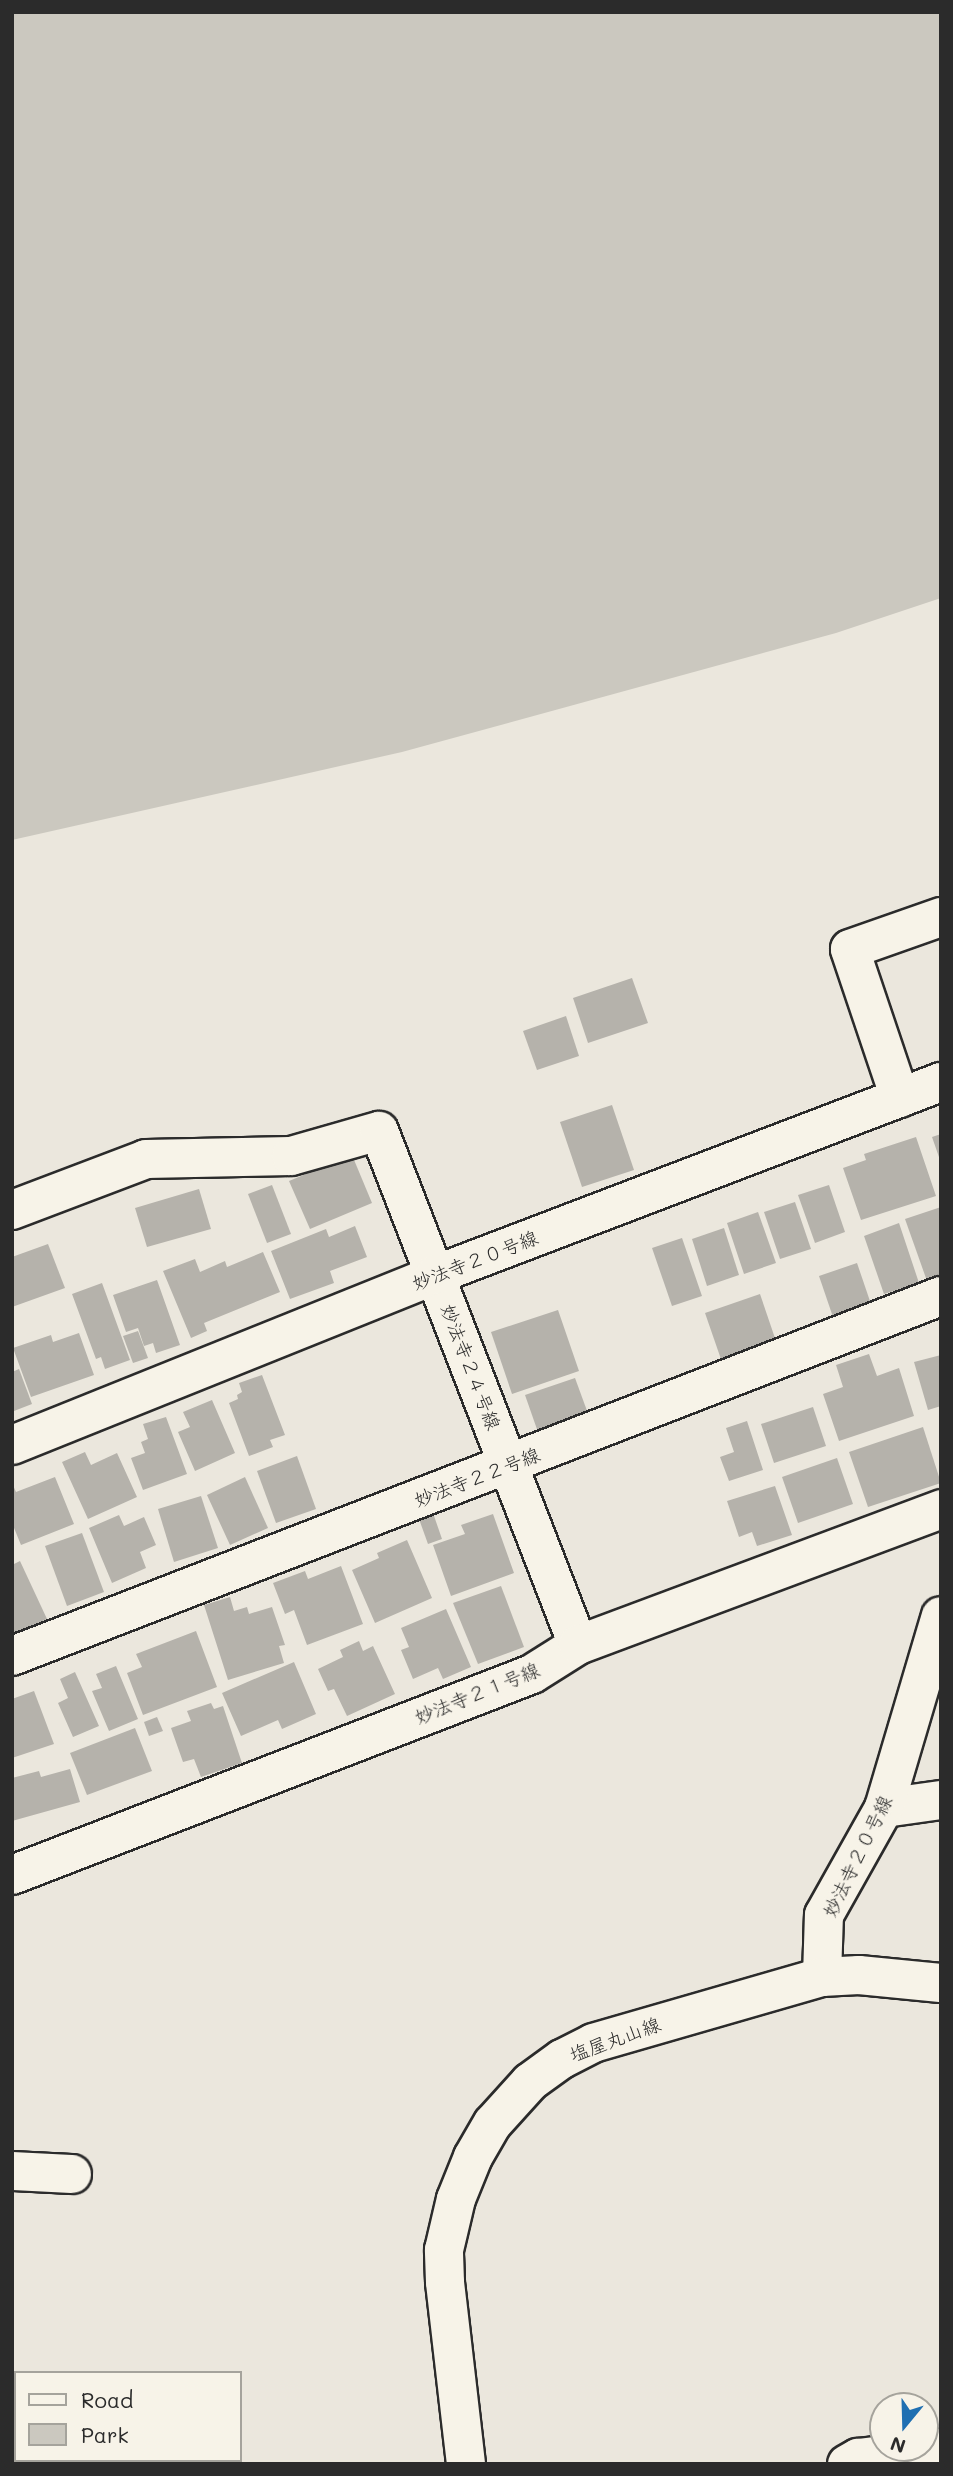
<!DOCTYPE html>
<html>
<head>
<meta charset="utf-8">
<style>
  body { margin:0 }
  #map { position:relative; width:953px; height:2476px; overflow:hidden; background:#ebe7dd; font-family:Mali,"Klee One",sans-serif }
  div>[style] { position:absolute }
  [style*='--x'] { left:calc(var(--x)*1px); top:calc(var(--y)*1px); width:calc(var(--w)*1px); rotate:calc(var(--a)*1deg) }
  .green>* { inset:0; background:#cbc8bf }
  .building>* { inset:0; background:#b5b2ab }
  .roads { filter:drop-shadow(2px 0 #2b2b2b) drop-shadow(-2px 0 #2b2b2b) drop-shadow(0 2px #2b2b2b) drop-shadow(0 -2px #2b2b2b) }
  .minor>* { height:38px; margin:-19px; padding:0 19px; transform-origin:19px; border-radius:19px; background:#f7f3e8 }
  span { translate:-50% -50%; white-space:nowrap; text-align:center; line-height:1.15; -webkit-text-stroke:6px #f7f3e8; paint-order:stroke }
  .street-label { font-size:19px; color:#2b2b2b }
  .frame { position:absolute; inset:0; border:14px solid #2b2b2b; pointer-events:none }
  .legend { position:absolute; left:14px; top:2371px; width:228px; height:91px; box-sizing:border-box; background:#f7f3e8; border:2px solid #a5a39c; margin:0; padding:9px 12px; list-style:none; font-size:21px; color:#2b2b2b }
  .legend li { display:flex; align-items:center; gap:14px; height:35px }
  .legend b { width:35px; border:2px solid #a5a39c }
  .north { position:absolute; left:869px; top:2392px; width:70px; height:70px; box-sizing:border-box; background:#f7f3e8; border:2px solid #a5a39c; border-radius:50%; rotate:199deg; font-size:19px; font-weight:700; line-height:28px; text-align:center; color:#2b2b2b }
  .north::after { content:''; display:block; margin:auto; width:24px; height:32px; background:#1f6fb2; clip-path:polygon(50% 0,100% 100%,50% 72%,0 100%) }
</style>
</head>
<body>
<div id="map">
  <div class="green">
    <div style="clip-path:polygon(12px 12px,941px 12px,941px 598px,836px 633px,402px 752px,12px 840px)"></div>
  </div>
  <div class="building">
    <div style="clip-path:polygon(632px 978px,648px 1023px,588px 1043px,573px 998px)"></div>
    <div style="clip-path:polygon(566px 1016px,579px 1056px,537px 1070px,523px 1031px)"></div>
    <div style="clip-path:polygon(612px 1105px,634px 1170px,582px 1187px,560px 1122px)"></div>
    <div style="clip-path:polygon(941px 1134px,941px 1160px,940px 1160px,932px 1137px)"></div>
    <div style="clip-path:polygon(916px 1137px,936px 1196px,861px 1220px,843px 1168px,866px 1160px,864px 1154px)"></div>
    <div style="clip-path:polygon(352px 1155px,372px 1203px,310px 1229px,289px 1181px)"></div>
    <div style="clip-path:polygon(272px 1185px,291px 1234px,267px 1243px,248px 1194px)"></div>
    <div style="clip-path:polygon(829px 1185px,845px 1232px,815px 1243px,798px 1195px)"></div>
    <div style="clip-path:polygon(199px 1189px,211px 1229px,147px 1247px,135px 1208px)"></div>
    <div style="clip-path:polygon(795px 1202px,811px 1249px,780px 1259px,764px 1212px)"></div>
    <div style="clip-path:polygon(941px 1207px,941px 1277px,927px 1281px,905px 1219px)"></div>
    <div style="clip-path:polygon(758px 1212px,776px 1263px,744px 1274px,727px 1223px)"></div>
    <div style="clip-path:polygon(899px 1223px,919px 1283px,884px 1294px,864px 1236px)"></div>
    <div style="clip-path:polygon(355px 1226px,367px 1257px,330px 1271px,334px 1283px,290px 1299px,271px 1251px,326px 1229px,329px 1237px)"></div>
    <div style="clip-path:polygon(724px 1228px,739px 1275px,707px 1286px,692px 1239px)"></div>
    <div style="clip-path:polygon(682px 1238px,702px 1296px,672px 1306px,652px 1248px)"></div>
    <div style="clip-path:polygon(48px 1244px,65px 1288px,12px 1307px,12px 1257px)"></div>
    <div style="clip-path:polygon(263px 1252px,280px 1292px,204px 1323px,207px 1331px,191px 1338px,163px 1271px,195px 1259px,200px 1272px,225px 1261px,227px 1267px)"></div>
    <div style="clip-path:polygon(857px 1263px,872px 1307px,834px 1320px,819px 1276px)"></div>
    <div style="clip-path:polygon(157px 1280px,180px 1345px,156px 1353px,153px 1343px,144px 1346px,138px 1328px,126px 1332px,113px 1295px)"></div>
    <div style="clip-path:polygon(102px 1283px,130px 1360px,105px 1369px,101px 1357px,96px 1359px,72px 1294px)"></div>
    <div style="clip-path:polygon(760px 1294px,778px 1347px,723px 1365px,705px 1313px)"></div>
    <div style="clip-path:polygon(558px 1310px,579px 1371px,512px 1394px,491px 1332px)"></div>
    <div style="clip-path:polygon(138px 1331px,148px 1358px,133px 1363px,123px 1336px)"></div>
    <div style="clip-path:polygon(79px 1333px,94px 1375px,31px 1397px,13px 1348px,51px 1335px,53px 1342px)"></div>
    <div style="clip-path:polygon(869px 1354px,877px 1376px,899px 1368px,914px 1416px,839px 1441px,823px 1394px,843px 1387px,836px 1365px)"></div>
    <div style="clip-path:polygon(941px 1355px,941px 1406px,928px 1410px,914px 1362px)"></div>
    <div style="clip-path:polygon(19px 1369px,32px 1404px,14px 1411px,12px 1372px)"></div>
    <div style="clip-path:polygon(262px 1375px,285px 1435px,270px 1440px,273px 1447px,249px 1456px,229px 1403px,238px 1399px,237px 1395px,242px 1392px,239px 1383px)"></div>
    <div style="clip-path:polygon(575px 1378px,590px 1419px,539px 1435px,525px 1395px)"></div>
    <div style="clip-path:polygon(212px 1400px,235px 1453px,195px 1471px,178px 1432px,190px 1427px,183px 1412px)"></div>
    <div style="clip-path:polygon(813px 1407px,826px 1446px,774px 1463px,761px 1424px)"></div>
    <div style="clip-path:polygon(166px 1417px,187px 1474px,143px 1490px,131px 1458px,145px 1453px,141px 1442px,148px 1439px,143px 1424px)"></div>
    <div style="clip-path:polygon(747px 1421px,763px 1470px,729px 1481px,720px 1457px,734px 1452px,726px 1428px)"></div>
    <div style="clip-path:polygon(923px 1427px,941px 1483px,868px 1507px,849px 1452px)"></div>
    <div style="clip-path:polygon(85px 1452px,91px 1465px,117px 1453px,137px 1497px,88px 1519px,62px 1462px)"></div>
    <div style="clip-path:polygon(297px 1456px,316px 1509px,276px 1523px,257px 1471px)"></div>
    <div style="clip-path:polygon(837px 1458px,853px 1504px,798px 1523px,782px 1477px)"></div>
    <div style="clip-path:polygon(55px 1477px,74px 1524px,21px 1545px,12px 1523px,12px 1483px,16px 1492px)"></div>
    <div style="clip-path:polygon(245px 1477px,268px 1528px,230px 1545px,207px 1495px)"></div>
    <div style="clip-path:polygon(775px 1486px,792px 1535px,757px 1546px,752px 1532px,739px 1537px,727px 1501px)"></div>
    <div style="clip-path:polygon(201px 1496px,218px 1548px,174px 1562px,158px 1509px)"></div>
    <div style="clip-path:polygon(433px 1513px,442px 1539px,428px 1544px,419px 1519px)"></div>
    <div style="clip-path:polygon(493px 1514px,514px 1573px,451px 1596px,433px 1545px,465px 1534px,461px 1525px)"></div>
    <div style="clip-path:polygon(119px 1515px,124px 1526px,144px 1517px,156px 1545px,140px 1552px,146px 1568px,112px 1583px,89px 1528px)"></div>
    <div style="clip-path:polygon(82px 1533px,104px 1592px,67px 1606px,45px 1546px)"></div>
    <div style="clip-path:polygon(407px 1540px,432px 1598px,375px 1623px,352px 1570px,379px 1558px,377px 1553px)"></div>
    <div style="clip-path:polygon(20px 1561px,47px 1619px,12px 1635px,12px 1565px)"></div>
    <div style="clip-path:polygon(341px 1566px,363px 1624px,307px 1645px,294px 1610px,285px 1614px,273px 1583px,305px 1571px,308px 1579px)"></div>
    <div style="clip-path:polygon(501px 1586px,524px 1647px,478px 1664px,453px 1603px)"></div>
    <div style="clip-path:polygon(230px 1597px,234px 1611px,247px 1607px,249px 1614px,272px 1607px,285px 1645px,279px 1646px,284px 1663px,228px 1680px,204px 1605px)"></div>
    <div style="clip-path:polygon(446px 1609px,471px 1667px,443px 1679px,438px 1668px,413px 1679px,401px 1650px,409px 1647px,401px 1628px)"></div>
    <div style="clip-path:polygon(196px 1631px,217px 1687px,143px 1715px,127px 1673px,142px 1667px,136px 1654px)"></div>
    <div style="clip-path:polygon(359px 1641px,363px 1651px,373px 1646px,395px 1694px,347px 1716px,334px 1689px,328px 1691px,318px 1669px,343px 1657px,340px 1650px)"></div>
    <div style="clip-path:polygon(294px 1662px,316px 1714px,282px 1729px,278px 1720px,241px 1736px,222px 1693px)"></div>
    <div style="clip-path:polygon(116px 1666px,138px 1719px,109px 1731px,92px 1691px,102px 1688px,96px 1674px)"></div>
    <div style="clip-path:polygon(75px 1672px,99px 1726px,73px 1737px,58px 1703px,68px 1698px,60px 1679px)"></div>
    <div style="clip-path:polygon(34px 1691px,54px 1744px,12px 1758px,12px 1699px)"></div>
    <div style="clip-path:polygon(211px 1703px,214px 1709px,223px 1706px,242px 1763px,201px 1777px,194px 1759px,183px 1762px,171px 1728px,191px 1721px,187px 1711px)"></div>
    <div style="clip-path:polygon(157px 1717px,163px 1731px,149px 1736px,144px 1722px)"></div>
    <div style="clip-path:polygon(135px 1728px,152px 1771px,87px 1795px,70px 1753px)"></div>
    <div style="clip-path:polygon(70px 1769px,80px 1802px,12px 1821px,12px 1778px,39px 1771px,41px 1777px)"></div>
  </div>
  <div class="roads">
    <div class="minor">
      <div style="--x:900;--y:1098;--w:157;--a:-108.6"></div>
      <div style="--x:850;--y:949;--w:96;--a:-19.4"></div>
      <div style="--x:12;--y:1210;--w:143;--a:-20.8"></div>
      <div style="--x:146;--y:1159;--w:145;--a:-1.2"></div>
      <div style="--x:291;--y:1156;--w:91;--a:-15.9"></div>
      <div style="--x:379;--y:1131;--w:551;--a:68.84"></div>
      <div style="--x:12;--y:1445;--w:456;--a:-21.9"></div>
      <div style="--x:435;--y:1275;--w:542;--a:-20.88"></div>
      <div style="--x:12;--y:1656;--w:996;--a:-21.18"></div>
      <div style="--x:884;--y:1808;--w:58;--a:-8"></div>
      <div style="--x:12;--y:1875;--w:557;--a:-21.13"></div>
      <div style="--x:532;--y:1674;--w:54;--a:-32.2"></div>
      <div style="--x:578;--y:1645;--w:388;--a:-20.5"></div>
      <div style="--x:822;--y:1977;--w:62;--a:-88.2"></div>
      <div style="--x:824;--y:1915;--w:123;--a:-60.7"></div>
      <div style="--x:884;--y:1808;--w:200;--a:-73.5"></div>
      <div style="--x:12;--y:2171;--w:60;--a:2.9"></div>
      <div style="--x:466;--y:2464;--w:183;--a:-96.6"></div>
      <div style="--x:445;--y:2282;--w:32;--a:-92"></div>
      <div style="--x:444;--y:2250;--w:52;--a:-76.8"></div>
      <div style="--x:456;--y:2199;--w:45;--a:-68"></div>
      <div style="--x:473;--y:2157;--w:39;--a:-60"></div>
      <div style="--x:493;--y:2123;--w:55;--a:-47.9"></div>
      <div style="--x:530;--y:2082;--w:39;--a:-36"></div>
      <div style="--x:562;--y:2059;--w:35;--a:-27"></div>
      <div style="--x:593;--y:2043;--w:238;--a:-16.1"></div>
      <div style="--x:822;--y:1977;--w:37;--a:-3"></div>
      <div style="--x:859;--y:1975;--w:82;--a:5.6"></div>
      <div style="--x:847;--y:2464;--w:13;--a:-29"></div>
      <div style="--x:858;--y:2458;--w:84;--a:-6.9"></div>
    </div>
  </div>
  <div class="street-label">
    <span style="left:475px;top:1260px;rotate:-21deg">妙法寺２０号線</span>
    <span style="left:471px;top:1367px;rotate:69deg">妙法寺２４号線</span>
    <span style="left:477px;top:1477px;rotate:-21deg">妙法寺２２号線</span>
    <span style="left:477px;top:1693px;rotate:-22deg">妙法寺２１号線</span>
    <span style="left:857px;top:1856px;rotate:-64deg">妙法寺２０号線</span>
    <span style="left:615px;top:2039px;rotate:-20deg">塩屋丸山線</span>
  </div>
  <div class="frame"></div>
  <ul class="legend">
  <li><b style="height:9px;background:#f7f3e8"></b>Road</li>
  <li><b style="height:19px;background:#cbc8bf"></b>Park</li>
  </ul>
  <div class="north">N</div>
</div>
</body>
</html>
